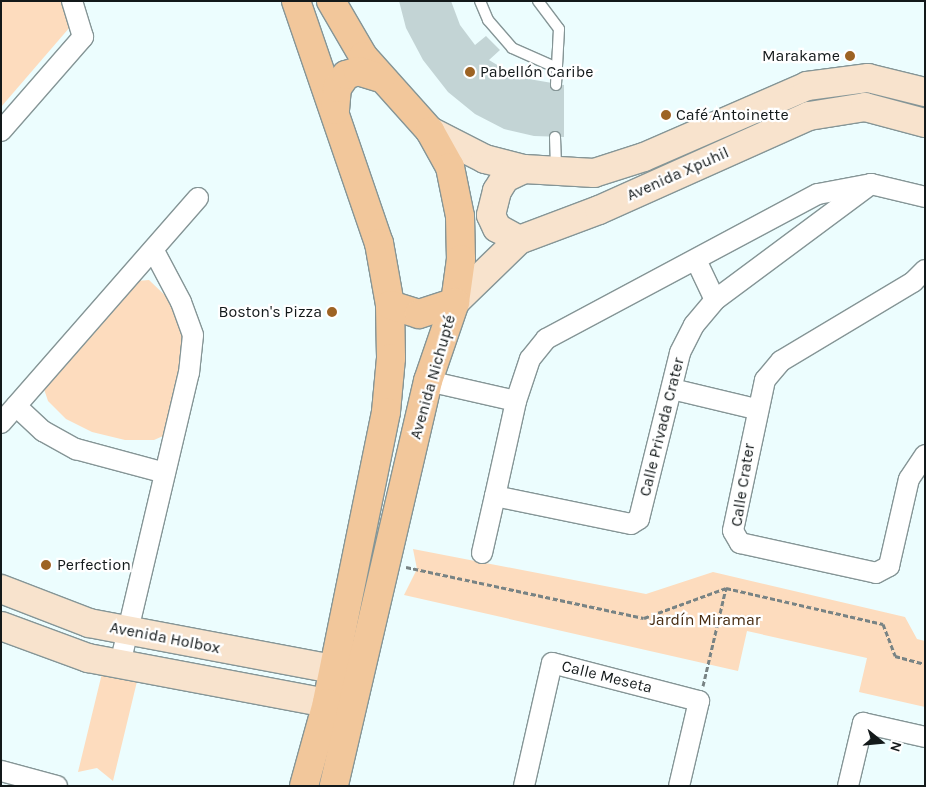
<!DOCTYPE html>
<html>
<head>
<meta charset="utf-8">
<style>
  body { margin:0 }
  #map { position:relative; width:926px; height:787px; overflow:hidden; background:#ecfdfe; font-family:Karla,sans-serif }
  div>[style] { position:absolute }
  [style*='--x'] { left:calc(var(--x)*1px); top:calc(var(--y)*1px); width:calc(var(--w)*1px); rotate:calc(var(--a)*1deg) }
  .green>* { inset:0; background:#fddcbe }
  .building>* { inset:0; background:#c3d4d5 }
  .path>* { height:3px; margin-top:-1.5px; transform-origin:0; background:repeating-linear-gradient(90deg,#788384 0 5px,transparent 0 7.5px) }
  .roads { filter:drop-shadow(1px 0 #859596) drop-shadow(-1px 0 #859596) drop-shadow(0 1px #859596) drop-shadow(0 -1px #859596) }
  .lane>* { height:10px; margin:-5px; padding:0 5px; transform-origin:5px; border-radius:5px; background:#fff }
  .street>* { height:20px; margin:-10px; padding:0 10px; transform-origin:10px; border-radius:10px; background:#fff }
  .secondary>* { height:28px; margin:-14px; padding:0 14px; transform-origin:14px; border-radius:14px; background:#f8e3cd }
  .primary>* { height:28px; margin:-14px; padding:0 14px; transform-origin:14px; border-radius:14px; background:#f2c79b }
  .dots>* { width:14px; height:14px; translate:-50% -50%; box-sizing:border-box; border:2px solid #fff; border-radius:50% }
  span { translate:-50% -50%; white-space:nowrap; text-align:center; line-height:1.15; -webkit-text-stroke:4.5px #fff; paint-order:stroke }
  .poi-label { font-size:16px; color:#13191a }
  .right { translate:-100% -50%; text-align:right }
  .left { translate:0 -50%; text-align:left }
  .street-label { font-size:16px; color:#13191a }
  .park-label { font-size:16px; color:#472c11 }
  .frame { position:absolute; inset:0; border:2px solid #13191a; pointer-events:none }
  .north { position:absolute; left:856px; top:717px; width:50px; height:50px; -webkit-text-stroke:4px #fff; paint-order:stroke; rotate:107deg; font-size:14px; font-weight:700; line-height:20px; text-align:center; color:#13191a }
  .north::after { content:''; display:block; margin:auto; width:18px; height:22px; background:#13191a; clip-path:polygon(50% 0,100% 100%,50% 72%,0 100%) }
</style>
</head>
<body>
<div id="map">
  <div class="green">
    <div style="clip-path:polygon(1px 1px,65px 1px,70px 27px,1px 107px)"></div>
    <div style="clip-path:polygon(149px 280px,174px 304px,186px 340px,169px 422px,163px 436px,154px 440px,125px 440px,92px 432px,66px 419px,48px 401px,44px 389px,137px 281px)"></div>
    <div style="clip-path:polygon(413px 549px,646px 594px,713px 572px,905px 617px,917px 639px,925px 641px,925px 707px,859px 692px,867px 658px,747px 631px,738px 671px,404px 595px,417px 569px)"></div>
    <div style="clip-path:polygon(105px 661px,140px 669px,113px 781px,97px 768px,78px 772px)"></div>
  </div>
  <div class="building">
    <div style="clip-path:polygon(399px 1px,451px 1px,460px 25px,475px 45px,486px 36px,500px 50px,489px 60px,517px 77px,564px 85px,564px 137px,534px 136px,504px 129px,475px 114px,448px 92px,423px 60px,406px 28px)"></div>
  </div>
  <div class="path">
    <div style="--x:406;--y:567;--w:243;--a:12.1"></div>
    <div style="--x:644;--y:618;--w:87;--a:-20.1"></div>
    <div style="--x:726;--y:588;--w:161;--a:12.9"></div>
    <div style="--x:883;--y:624;--w:34;--a:69"></div>
    <div style="--x:895;--y:656;--w:31;--a:15"></div>
    <div style="--x:703;--y:686;--w:101;--a:-76.8"></div>
  </div>
  <div class="roads">
    <div class="lane">
      <div style="--x:480;--y:1;--w:21;--a:67"></div>
      <div style="--x:488;--y:20;--w:37;--a:49"></div>
      <div style="--x:512;--y:48;--w:49;--a:24"></div>
      <div style="--x:538;--y:1;--w:35;--a:53"></div>
      <div style="--x:559;--y:29;--w:56;--a:93.1"></div>
      <div style="--x:555;--y:137;--w:34;--a:88"></div>
    </div>
    <div class="street">
      <div style="--x:1;--y:131;--w:125;--a:-48.9"></div>
      <div style="--x:83;--y:37;--w:38;--a:-107"></div>
      <div style="--x:871;--y:184;--w:194;--a:143.4"></div>
      <div style="--x:715;--y:300;--w:33;--a:130"></div>
      <div style="--x:694;--y:325;--w:31;--a:117"></div>
      <div style="--x:680;--y:353;--w:171;--a:103.9"></div>
      <div style="--x:639;--y:519;--w:9;--a:148"></div>
      <div style="--x:631;--y:524;--w:139;--a:-168.4"></div>
      <div style="--x:495;--y:496;--w:97;--a:-77.5"></div>
      <div style="--x:516;--y:401;--w:44;--a:-71.6"></div>
      <div style="--x:530;--y:359;--w:26;--a:-51"></div>
      <div style="--x:546;--y:339;--w:308;--a:-28.1"></div>
      <div style="--x:818;--y:194;--w:54;--a:-10.7"></div>
      <div style="--x:871;--y:184;--w:56;--a:13.5"></div>
      <div style="--x:696;--y:260;--w:44;--a:64.6"></div>
      <div style="--x:925;--y:270;--w:17;--a:135"></div>
      <div style="--x:913;--y:282;--w:154;--a:149.1"></div>
      <div style="--x:781;--y:361;--w:25;--a:130"></div>
      <div style="--x:765;--y:380;--w:154;--a:102"></div>
      <div style="--x:733;--y:531;--w:14;--a:60"></div>
      <div style="--x:740;--y:543;--w:139;--a:12.4"></div>
      <div style="--x:876;--y:573;--w:15;--a:-28"></div>
      <div style="--x:889;--y:566;--w:89;--a:-77.1"></div>
      <div style="--x:909;--y:479;--w:29;--a:-56"></div>
      <div style="--x:428;--y:381;--w:90;--a:12.8"></div>
      <div style="--x:672;--y:389;--w:86;--a:13.4"></div>
      <div style="--x:16;--y:406;--w:37;--a:43"></div>
      <div style="--x:43;--y:431;--w:38;--a:29"></div>
      <div style="--x:76;--y:449;--w:92;--a:15.1"></div>
      <div style="--x:1;--y:423;--w:299;--a:-48.8"></div>
      <div style="--x:482;--y:553;--w:58;--a:-77.2"></div>
      <div style="--x:120;--y:664;--w:299;--a:-76.7"></div>
      <div style="--x:189;--y:373;--w:38;--a:-84"></div>
      <div style="--x:193;--y:335;--w:35;--a:-110"></div>
      <div style="--x:181;--y:302;--w:58;--a:-117.9"></div>
      <div style="--x:1;--y:771;--w:58;--a:15"></div>
      <div style="--x:524;--y:786;--w:126;--a:-77.2"></div>
      <div style="--x:552;--y:663;--w:152;--a:14.5"></div>
      <div style="--x:699;--y:701;--w:87;--a:103.2"></div>
      <div style="--x:848;--y:786;--w:65;--a:-76.6"></div>
      <div style="--x:863;--y:723;--w:64;--a:12.7"></div>
    </div>
    <div class="secondary">
      <div style="--x:430;--y:131;--w:62;--a:27"></div>
      <div style="--x:485;--y:159;--w:40;--a:14.4"></div>
      <div style="--x:524;--y:169;--w:70;--a:3.3"></div>
      <div style="--x:594;--y:173;--w:52;--a:-17.7"></div>
      <div style="--x:644;--y:157;--w:178;--a:-23.5"></div>
      <div style="--x:807;--y:86;--w:62;--a:-7.5"></div>
      <div style="--x:868;--y:78;--w:59;--a:13.8"></div>
      <div style="--x:519;--y:240;--w:25;--a:-151"></div>
      <div style="--x:497;--y:228;--w:14;--a:-115"></div>
      <div style="--x:491;--y:215;--w:25;--a:-76"></div>
      <div style="--x:497;--y:191;--w:15;--a:-58"></div>
      <div style="--x:505;--y:178;--w:21;--a:-25"></div>
      <div style="--x:455;--y:302;--w:89;--a:-44.1"></div>
      <div style="--x:519;--y:240;--w:85;--a:-20.6"></div>
      <div style="--x:599;--y:210;--w:230;--a:-24.1"></div>
      <div style="--x:809;--y:116;--w:57;--a:-9.1"></div>
      <div style="--x:865;--y:107;--w:62;--a:14.9"></div>
      <div style="--x:1;--y:589;--w:94;--a:21.1"></div>
      <div style="--x:89;--y:623;--w:248;--a:10.7"></div>
      <div style="--x:1;--y:626;--w:93;--a:20.2"></div>
      <div style="--x:88;--y:658;--w:243;--a:10.7"></div>
    </div>
    <div class="primary">
      <div style="--x:296;--y:1;--w:256;--a:71.1"></div>
      <div style="--x:379;--y:243;--w:63;--a:79.9"></div>
      <div style="--x:390;--y:305;--w:53;--a:88.9"></div>
      <div style="--x:391;--y:358;--w:54;--a:95.3"></div>
      <div style="--x:386;--y:412;--w:297;--a:101.5"></div>
      <div style="--x:327;--y:703;--w:86;--a:105.5"></div>
      <div style="--x:331;--y:1;--w:64;--a:59.8"></div>
      <div style="--x:363;--y:56;--w:101;--a:48.2"></div>
      <div style="--x:430;--y:131;--w:41;--a:60.9"></div>
      <div style="--x:450;--y:167;--w:50;--a:78.5"></div>
      <div style="--x:460;--y:216;--w:43;--a:88.7"></div>
      <div style="--x:461;--y:259;--w:43;--a:97.9"></div>
      <div style="--x:455;--y:302;--w:83;--a:108.9"></div>
      <div style="--x:428;--y:381;--w:416;--a:103.1"></div>
      <div style="--x:335;--y:110;--w:22;--a:-85"></div>
      <div style="--x:337;--y:88;--w:16;--a:-55"></div>
      <div style="--x:346;--y:75;--w:13;--a:-18"></div>
      <div style="--x:358;--y:71;--w:24;--a:17"></div>
      <div style="--x:390;--y:305;--w:30;--a:17"></div>
      <div style="--x:419;--y:314;--w:38;--a:-18"></div>
    </div>
  </div>
  <div class="dots">
    <div style="left:850px;top:56px;background:#9d6323"></div>
    <div style="left:470px;top:72px;background:#9d6323"></div>
    <div style="left:666px;top:115px;background:#9d6323"></div>
    <div style="left:332px;top:312px;background:#9d6323"></div>
    <div style="left:46px;top:565px;background:#9d6323"></div>
  </div>
  <div class="poi-label">
    <span class="right" style="left:840px;top:56px">Marakame</span>
    <span class="left" style="left:480px;top:72px">Pabellón Caribe</span>
    <span class="left" style="left:676px;top:115px">Café Antoinette</span>
    <span class="right" style="left:322px;top:312px">Boston's Pizza</span>
    <span class="left" style="left:57px;top:565px">Perfection</span>
  </div>
  <div class="street-label">
    <span style="left:678px;top:174px;rotate:-24deg">Avenida Xpuhil</span>
    <span style="left:433px;top:377px;rotate:-74deg">Avenida Nichupté</span>
    <span style="left:662px;top:427px;rotate:-76deg">Calle Privada Crater</span>
    <span style="left:743px;top:485px;rotate:-81deg">Calle Crater</span>
    <span style="left:165px;top:638px;rotate:11deg">Avenida Holbox</span>
    <span style="left:607px;top:677px;rotate:14deg">Calle Meseta</span>
  </div>
  <div class="park-label">
    <span style="left:705px;top:620px">Jardín Miramar</span>
  </div>
  <div class="frame"></div>
  <div class="north">N</div>
</div>
</body>
</html>
